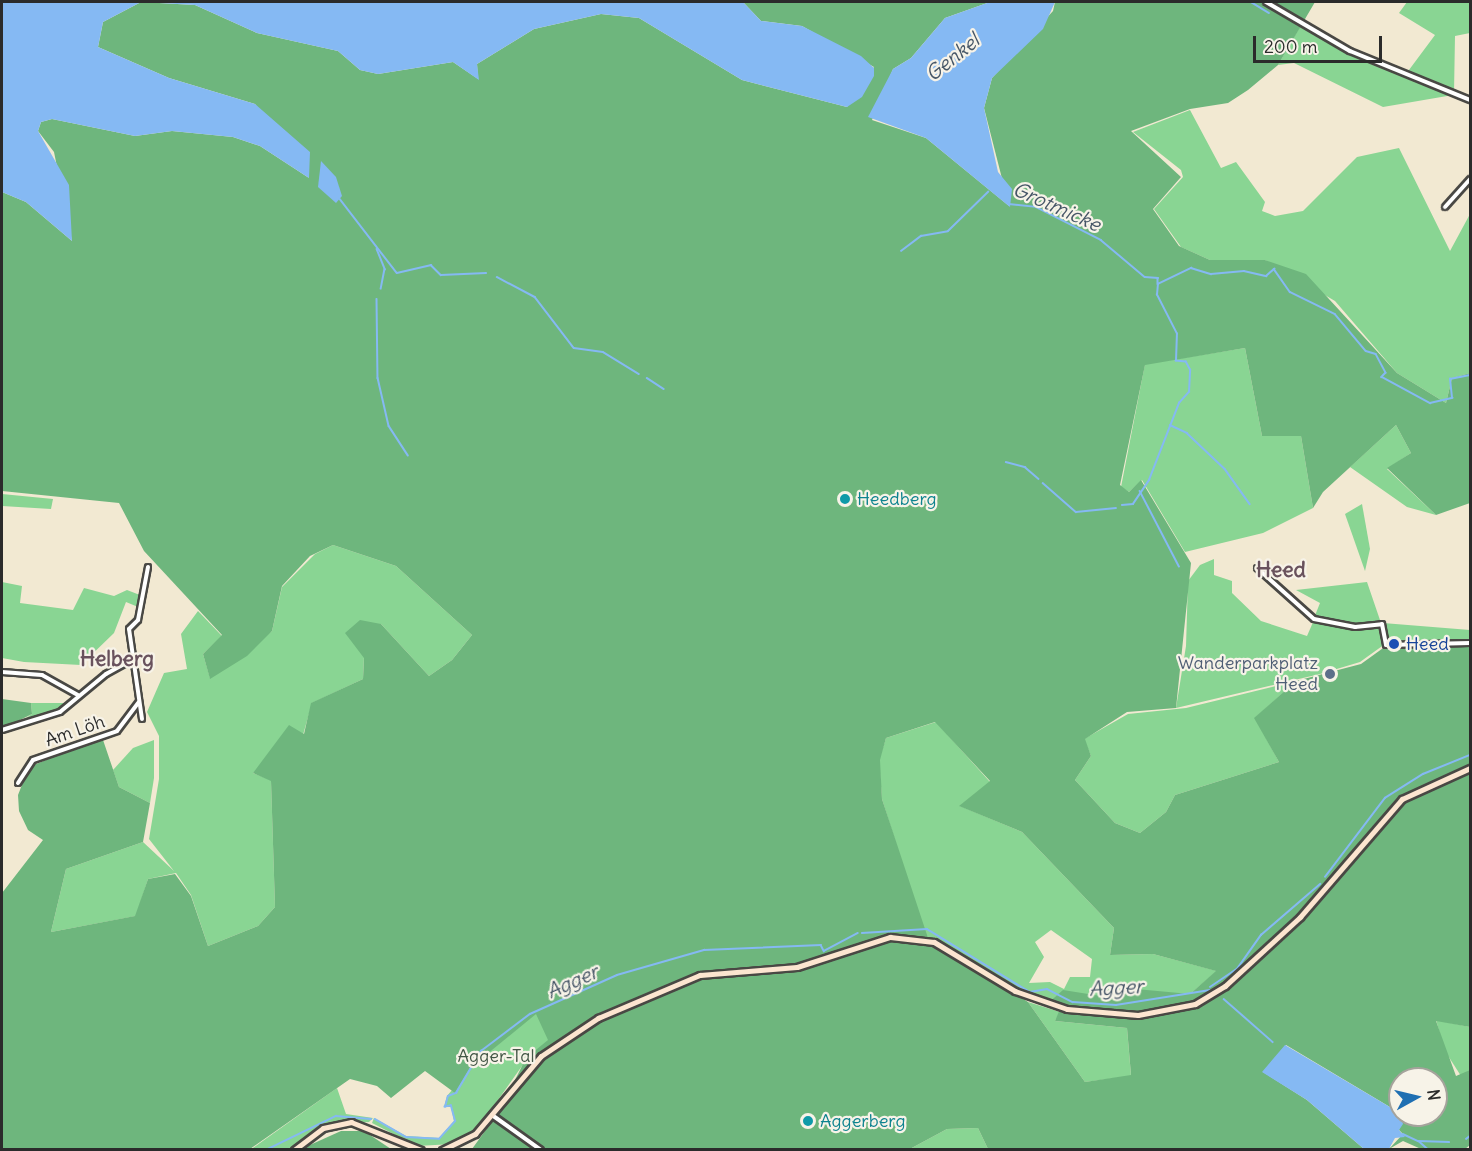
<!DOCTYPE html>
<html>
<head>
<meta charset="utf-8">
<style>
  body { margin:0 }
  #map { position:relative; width:1472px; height:1151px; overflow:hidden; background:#f2e9d2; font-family:Delius,sans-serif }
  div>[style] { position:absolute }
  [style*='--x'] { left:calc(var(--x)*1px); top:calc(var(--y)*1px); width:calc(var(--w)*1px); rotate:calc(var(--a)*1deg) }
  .green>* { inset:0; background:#89d593 }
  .forest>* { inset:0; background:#6eb67d }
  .water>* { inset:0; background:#85b9f3 }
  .stream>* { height:1.5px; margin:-0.75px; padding:0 0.75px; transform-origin:0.75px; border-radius:0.75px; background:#85b9f3 }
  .roads { filter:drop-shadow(2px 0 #494844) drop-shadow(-2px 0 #494844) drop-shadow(0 2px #494844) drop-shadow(0 -2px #494844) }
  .street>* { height:4px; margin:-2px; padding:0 2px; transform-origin:2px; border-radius:2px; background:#fff }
  .secondary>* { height:5px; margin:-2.5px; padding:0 2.5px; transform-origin:2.5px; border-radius:2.5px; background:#fce5d0 }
  .dots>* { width:16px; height:16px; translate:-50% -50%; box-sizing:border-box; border:3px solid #f7f3e8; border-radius:50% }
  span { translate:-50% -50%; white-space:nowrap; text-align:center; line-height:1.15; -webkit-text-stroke:4.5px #f7f3e8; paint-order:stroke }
  .culture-label { font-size:18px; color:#0d838f }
  .left { translate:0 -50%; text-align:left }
  .transit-label { font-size:18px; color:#164399 }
  .service-label { font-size:18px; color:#4e5e75 }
  .right { translate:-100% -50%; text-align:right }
  .street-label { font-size:18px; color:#2b2b2b }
  .park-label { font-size:18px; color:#425645 }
  .water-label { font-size:20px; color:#465667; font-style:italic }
  .quarter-label { font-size:21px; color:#69525d; font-weight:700 }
  .frame { position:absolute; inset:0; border:3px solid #2b2b2b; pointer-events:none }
  .north { position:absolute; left:1388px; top:1067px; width:60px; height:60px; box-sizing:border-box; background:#f7f3e8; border:2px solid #a5a39c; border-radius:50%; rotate:82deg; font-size:16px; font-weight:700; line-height:24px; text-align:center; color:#2b2b2b }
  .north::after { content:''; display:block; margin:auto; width:21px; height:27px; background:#1f6fb2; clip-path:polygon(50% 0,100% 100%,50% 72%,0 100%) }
  .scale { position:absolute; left:1253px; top:36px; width:129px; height:27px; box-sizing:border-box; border:3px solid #2b2b2b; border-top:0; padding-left:8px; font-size:18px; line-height:21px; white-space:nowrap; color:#2b2b2b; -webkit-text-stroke:4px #f7f3e8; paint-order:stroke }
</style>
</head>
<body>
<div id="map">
  <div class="green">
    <div style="clip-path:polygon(1407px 2px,1470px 2px,1470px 33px,1455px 36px,1454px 93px,1406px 74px,1435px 35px,1399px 13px)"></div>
    <div style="clip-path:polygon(1302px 23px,1350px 52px,1453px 95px,1383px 107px,1294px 63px,1278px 65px)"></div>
    <div style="clip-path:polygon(1190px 110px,1221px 168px,1236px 162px,1265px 202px,1262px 211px,1275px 216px,1303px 211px,1357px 157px,1399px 148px,1450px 251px,1470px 214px,1470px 373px,1452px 378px,1446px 403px,1397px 373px,1335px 301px,1265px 260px,1210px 260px,1181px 247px,1154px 209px,1183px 177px,1181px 170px,1133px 132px)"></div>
    <div style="clip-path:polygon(1245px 348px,1262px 436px,1301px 436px,1313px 508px,1263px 533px,1185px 552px,1142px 480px,1129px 492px,1121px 487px,1145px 364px)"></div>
    <div style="clip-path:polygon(1396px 425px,1411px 453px,1387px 469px,1436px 515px,1407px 507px,1350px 467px)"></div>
    <div style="clip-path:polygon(2px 494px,53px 499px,51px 509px,2px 506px)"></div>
    <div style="clip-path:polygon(1362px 504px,1370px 549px,1365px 571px,1345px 514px)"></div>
    <div style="clip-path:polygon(333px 545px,396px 566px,472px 635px,452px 660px,429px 676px,381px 624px,364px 657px,363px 679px,312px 703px,303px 735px,253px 773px,271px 780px,275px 907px,258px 926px,208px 946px,191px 895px,176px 873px,148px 879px,136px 916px,51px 932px,66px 869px,143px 842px,174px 871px,149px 839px,159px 779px,159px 736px,147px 712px,164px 673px,187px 669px,181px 634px,198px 611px,222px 636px,203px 654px,210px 678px,272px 631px,282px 587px,315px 554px)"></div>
    <div style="clip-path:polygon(1214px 559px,1214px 575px,1232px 581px,1232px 593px,1261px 621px,1307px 636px,1314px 620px,1354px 628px,1381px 625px,1385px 644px,1360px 662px,1320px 674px,1176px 708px,1186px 646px,1188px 581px,1200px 565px)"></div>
    <div style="clip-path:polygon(2px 582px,22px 586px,20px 603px,73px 610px,84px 588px,114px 596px,127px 590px,145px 597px,143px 609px,126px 602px,114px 633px,81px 665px,24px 662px,2px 658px)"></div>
    <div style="clip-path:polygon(1367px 582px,1381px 623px,1355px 626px,1314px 618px,1320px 603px,1296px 590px)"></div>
    <div style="clip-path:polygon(1383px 623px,1470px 630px,1470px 642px,1387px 644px)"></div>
    <div style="clip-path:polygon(1296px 681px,1255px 718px,1279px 762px,1175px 795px,1166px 812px,1140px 833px,1115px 823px,1075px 780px,1091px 756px,1084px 739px,1128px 714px,1186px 708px)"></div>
    <div style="clip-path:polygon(31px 703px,67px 703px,60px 711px,14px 726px,32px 714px)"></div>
    <div style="clip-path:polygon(evenodd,936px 722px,990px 782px,960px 806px,1022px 832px,1114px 928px,1110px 955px,1153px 954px,1217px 971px,1190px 994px,1118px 1012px,1037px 999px,1000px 981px,551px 1038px,522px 1066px,479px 1127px,453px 1144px,417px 1146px,372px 1123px,374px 1118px,406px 1136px,439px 1138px,454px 1121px,451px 1107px,444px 1107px,447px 1096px,519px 1010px,922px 926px,882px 799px,879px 760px,886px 738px,936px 722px,1051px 930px,1092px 959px,1090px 977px,1070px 977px,1064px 989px,1050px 982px,1029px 983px,1044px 957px,1035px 942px,1051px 930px)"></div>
    <div style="clip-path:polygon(154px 740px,154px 778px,150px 803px,119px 787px,113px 770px,133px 748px)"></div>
    <div style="clip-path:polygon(1028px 1002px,1060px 1012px,1055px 1021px,1127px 1028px,1131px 1076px,1085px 1082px)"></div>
    <div style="clip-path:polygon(1436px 1020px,1470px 1027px,1470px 1070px,1461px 1076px,1445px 1051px)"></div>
    <div style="clip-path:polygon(337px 1088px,346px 1114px,373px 1118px,369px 1122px,321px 1125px,289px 1149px,250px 1150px)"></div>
    <div style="clip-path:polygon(978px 1128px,988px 1149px,908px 1150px,947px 1129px)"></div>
  </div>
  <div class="forest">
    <div style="clip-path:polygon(evenodd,141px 2px,195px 5px,257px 33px,338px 51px,360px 70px,378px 74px,453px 62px,478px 79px,477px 64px,534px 29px,601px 14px,639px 18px,742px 80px,847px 107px,874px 67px,802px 26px,761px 21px,743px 2px,990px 2px,945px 18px,911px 58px,893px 69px,872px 120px,926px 138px,1009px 206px,984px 108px,992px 78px,1053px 11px,1055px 2px,1315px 2px,1278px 65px,1248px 90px,1228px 103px,1190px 109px,1131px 131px,1181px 177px,1153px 209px,1179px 246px,1210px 260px,1265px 260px,1306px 274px,1397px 373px,1446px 403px,1452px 378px,1470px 373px,1470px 503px,1436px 515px,1387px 468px,1411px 453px,1396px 425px,1323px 492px,1313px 508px,1301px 436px,1262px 436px,1245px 348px,1145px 365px,1120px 485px,1129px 492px,1141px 480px,1191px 563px,1176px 708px,1127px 712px,1085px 739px,1091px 756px,1075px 780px,1115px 823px,1140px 833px,1166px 812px,1175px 795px,1279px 762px,1254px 718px,1296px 681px,1361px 664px,1386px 646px,1470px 644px,1470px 1027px,1436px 1021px,1456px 1076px,1470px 1070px,1470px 1145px,1465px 1149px,1421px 1149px,1403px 1141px,1389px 1149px,1403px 1134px,1399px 1130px,1401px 1115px,1436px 1115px,1436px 1079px,1400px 1079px,1400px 1113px,1286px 1045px,1263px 1072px,1307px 1100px,1364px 1149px,988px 1149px,978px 1128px,947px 1129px,908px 1150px,472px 1149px,530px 1069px,559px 1047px,527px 1067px,511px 1088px,526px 1058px,548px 1040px,536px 1014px,470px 1068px,455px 1093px,425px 1071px,391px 1098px,377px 1086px,350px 1079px,250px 1149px,2px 1149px,2px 893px,43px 840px,28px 830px,19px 811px,18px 795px,29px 767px,102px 737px,119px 787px,150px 803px,143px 842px,66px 869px,51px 932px,135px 916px,148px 879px,175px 874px,191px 896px,208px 946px,258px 926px,275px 907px,271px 781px,253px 773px,289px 725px,304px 734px,311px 703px,363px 679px,364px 658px,345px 633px,360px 620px,381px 624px,429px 676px,452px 660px,472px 635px,396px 566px,333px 545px,310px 556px,282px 586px,272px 631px,247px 656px,210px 679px,203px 654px,222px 635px,144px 551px,119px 503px,2px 491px,2px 192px,26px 202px,72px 241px,54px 152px,38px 131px,41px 122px,52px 119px,135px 136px,172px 131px,233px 137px,260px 146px,309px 178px,255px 104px,169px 78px,98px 47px,103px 22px,141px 2px,935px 722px,990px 781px,959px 806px,1022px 832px,1114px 928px,1110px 955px,1153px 954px,1216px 971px,1190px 994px,1136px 989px,1107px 997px,1063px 990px,1046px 1005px,1060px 1009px,1055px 1021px,1127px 1028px,1131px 1075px,1085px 1082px,1028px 1002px,928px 938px,882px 799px,880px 760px,886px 738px,935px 722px)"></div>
    <div style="clip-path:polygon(2px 699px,31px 703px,32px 714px,2px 729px)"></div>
    <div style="clip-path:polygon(341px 1131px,364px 1131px,391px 1149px,301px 1149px)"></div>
  </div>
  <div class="water">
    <div style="clip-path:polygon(2px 2px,743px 2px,761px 21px,802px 26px,861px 56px,874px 68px,874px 76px,862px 97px,847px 107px,742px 80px,639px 18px,601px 14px,534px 29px,477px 64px,479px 80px,453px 62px,378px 74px,360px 70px,338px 51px,257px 33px,195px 5px,141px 2px,103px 22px,98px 47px,169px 78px,255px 104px,310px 152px,309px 178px,260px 146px,233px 137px,172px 131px,135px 136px,52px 119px,41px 122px,38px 131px,69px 185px,72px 241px,26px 202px,2px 192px)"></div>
    <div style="clip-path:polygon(990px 2px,1055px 2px,1043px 29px,992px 78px,984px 108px,998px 172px,1012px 189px,1010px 207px,926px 138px,868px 117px,893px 69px,911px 58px,945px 18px)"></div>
    <div style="clip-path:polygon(321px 161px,336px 177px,342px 196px,336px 203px,318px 187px)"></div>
    <div style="clip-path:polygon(1285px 1045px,1400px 1113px,1403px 1124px,1399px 1130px,1405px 1137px,1395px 1138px,1389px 1149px,1364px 1149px,1307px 1100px,1262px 1072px)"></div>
  </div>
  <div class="stream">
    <div style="--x:1251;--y:2;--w:21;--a:31"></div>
    <div style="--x:340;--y:199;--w:93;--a:52.4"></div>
    <div style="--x:397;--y:273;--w:35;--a:-13"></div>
    <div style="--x:431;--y:265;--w:14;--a:45"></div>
    <div style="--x:441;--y:275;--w:45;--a:-2.5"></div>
    <div style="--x:1009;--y:204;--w:27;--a:6"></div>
    <div style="--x:1036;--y:207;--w:73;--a:26.9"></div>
    <div style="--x:1101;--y:240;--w:57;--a:40.1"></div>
    <div style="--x:1145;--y:277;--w:13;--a:4"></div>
    <div style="--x:1158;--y:278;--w:6;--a:90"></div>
    <div style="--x:1158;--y:284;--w:37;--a:-26"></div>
    <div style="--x:1191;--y:268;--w:21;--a:17"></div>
    <div style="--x:1211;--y:274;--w:33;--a:-5"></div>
    <div style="--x:1244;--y:271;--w:23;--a:13"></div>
    <div style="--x:1266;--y:276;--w:11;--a:-41"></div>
    <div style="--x:1274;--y:269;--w:28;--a:55"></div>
    <div style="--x:1290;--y:292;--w:50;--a:26.1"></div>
    <div style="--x:1335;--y:314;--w:48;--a:50"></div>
    <div style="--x:1366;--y:351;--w:10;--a:17"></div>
    <div style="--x:1376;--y:354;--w:21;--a:62"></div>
    <div style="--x:1386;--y:373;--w:6;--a:135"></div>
    <div style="--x:1382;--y:377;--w:55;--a:28.4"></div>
    <div style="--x:1430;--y:403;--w:23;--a:-13"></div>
    <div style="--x:1452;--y:398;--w:19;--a:-96"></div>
    <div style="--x:1450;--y:379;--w:20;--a:-11"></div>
    <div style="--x:377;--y:249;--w:22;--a:68"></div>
    <div style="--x:385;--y:269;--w:20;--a:101"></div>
    <div style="--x:901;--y:251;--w:25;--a:-37"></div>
    <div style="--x:921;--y:236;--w:27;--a:-10"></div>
    <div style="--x:948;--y:231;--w:56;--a:-44.3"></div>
    <div style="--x:497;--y:277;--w:43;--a:27.8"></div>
    <div style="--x:535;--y:297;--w:64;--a:52.6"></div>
    <div style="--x:574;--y:348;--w:29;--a:8"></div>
    <div style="--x:603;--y:352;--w:42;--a:31.4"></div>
    <div style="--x:377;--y:299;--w:79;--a:89.3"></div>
    <div style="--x:378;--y:378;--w:49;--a:77.1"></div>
    <div style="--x:389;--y:426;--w:35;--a:57"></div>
    <div style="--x:647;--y:378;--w:20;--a:33"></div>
    <div style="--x:1170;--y:425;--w:19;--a:25"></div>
    <div style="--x:1187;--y:433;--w:52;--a:43.5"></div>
    <div style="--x:1225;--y:469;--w:43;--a:54.5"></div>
    <div style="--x:1006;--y:462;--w:20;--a:15"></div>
    <div style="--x:1025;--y:467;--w:18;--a:41"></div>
    <div style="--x:1043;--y:483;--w:44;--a:41.3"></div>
    <div style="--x:1076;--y:512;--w:40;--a:-5.7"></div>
    <div style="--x:1140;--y:491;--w:85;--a:62.5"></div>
    <div style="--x:1122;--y:505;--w:11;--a:-5"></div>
    <div style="--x:1133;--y:504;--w:29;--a:-56"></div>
    <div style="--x:1149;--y:480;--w:83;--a:-68.7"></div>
    <div style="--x:1179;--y:403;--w:15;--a:-48"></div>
    <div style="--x:1189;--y:392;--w:22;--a:-87"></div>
    <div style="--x:1190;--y:370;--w:9;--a:-117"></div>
    <div style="--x:1186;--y:362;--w:10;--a:-174"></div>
    <div style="--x:1176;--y:361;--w:27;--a:-88"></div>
    <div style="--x:1177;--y:334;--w:44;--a:-117.1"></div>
    <div style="--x:1157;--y:295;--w:11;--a:-85"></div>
    <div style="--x:1325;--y:877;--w:99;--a:-52.8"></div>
    <div style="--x:1385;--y:798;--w:45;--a:-32.3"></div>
    <div style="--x:1423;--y:774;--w:51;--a:-22"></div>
    <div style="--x:862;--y:933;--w:65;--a:-3.5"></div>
    <div style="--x:927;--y:929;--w:121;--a:31.5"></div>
    <div style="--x:1030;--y:992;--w:17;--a:-10"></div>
    <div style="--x:1047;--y:989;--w:29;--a:27"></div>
    <div style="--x:1073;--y:1002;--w:43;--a:4"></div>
    <div style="--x:1116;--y:1005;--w:95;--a:-9.1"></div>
    <div style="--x:1210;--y:987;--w:32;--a:-34"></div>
    <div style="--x:1237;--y:969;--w:42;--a:-54.8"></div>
    <div style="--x:1261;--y:935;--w:78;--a:-40.8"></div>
    <div style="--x:1224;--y:999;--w:65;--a:41.3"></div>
    <div style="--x:375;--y:1119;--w:36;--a:30"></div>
    <div style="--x:406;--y:1137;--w:33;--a:3"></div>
    <div style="--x:439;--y:1139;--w:24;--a:-48"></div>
    <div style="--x:455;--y:1121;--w:16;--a:-105"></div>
    <div style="--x:451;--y:1106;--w:6;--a:171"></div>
    <div style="--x:445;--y:1107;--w:11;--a:-75"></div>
    <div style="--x:448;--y:1096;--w:9;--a:-21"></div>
    <div style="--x:456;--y:1093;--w:49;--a:-59.2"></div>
    <div style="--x:481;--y:1051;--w:61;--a:-37.1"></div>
    <div style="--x:530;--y:1014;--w:95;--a:-24.1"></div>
    <div style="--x:617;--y:975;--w:91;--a:-16"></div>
    <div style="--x:704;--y:950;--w:117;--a:-2.4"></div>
    <div style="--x:821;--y:945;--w:7;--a:63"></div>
    <div style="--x:824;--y:951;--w:38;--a:-28"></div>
    <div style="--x:1403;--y:1134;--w:17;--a:25"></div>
    <div style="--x:1418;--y:1141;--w:31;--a:2"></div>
    <div style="--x:1466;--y:1139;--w:5;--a:-37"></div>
    <div style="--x:1420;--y:1142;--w:12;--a:42"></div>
    <div style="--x:266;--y:1150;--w:78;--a:-25.9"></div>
    <div style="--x:336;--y:1116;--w:35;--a:5"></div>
  </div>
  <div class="roads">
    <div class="street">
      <div style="--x:1266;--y:2;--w:97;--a:30.3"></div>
      <div style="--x:1350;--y:51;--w:130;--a:22.2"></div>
      <div style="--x:1445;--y:207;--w:38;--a:-48"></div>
      <div style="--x:1257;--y:568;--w:76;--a:41.8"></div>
      <div style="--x:1314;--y:619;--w:42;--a:11"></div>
      <div style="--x:1355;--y:627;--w:27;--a:-6"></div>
      <div style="--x:1382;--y:624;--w:21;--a:79"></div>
      <div style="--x:1386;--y:645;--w:84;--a:-1.4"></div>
      <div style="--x:2;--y:672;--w:40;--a:4.3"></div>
      <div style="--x:42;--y:675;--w:41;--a:29.1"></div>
      <div style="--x:142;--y:719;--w:91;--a:-98.2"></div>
      <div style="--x:129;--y:629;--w:13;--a:-45"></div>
      <div style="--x:138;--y:620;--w:54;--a:-79.3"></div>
      <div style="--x:2;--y:730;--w:61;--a:-17.2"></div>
      <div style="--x:60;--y:712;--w:60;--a:-39.6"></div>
      <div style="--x:106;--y:674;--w:29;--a:-29"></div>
      <div style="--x:18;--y:783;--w:27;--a:-57"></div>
      <div style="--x:33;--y:760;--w:89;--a:-19"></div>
      <div style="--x:117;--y:731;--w:36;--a:-53"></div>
      <div style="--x:492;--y:1115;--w:60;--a:35.5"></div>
    </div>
    <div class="secondary">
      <div style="--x:294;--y:1150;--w:36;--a:-37"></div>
      <div style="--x:323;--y:1128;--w:29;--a:-12"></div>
      <div style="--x:351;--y:1122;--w:75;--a:21.8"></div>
      <div style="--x:442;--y:1150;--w:37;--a:-26"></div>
      <div style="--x:475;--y:1134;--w:102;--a:-49.8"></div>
      <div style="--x:541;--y:1056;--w:69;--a:-33.7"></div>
      <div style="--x:598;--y:1018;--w:111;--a:-22.9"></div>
      <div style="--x:700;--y:975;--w:97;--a:-4.7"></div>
      <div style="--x:797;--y:967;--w:98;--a:-17.9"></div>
      <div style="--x:890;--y:937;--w:44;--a:6.5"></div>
      <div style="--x:934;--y:942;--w:95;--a:31.2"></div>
      <div style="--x:1015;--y:991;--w:55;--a:19.1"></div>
      <div style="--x:1067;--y:1009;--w:71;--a:4.8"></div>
      <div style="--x:1138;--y:1015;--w:58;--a:-10.9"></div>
      <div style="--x:1195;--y:1004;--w:35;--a:-31"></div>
      <div style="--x:1225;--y:986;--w:102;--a:-42.6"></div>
      <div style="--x:1300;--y:917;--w:156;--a:-49.2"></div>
      <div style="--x:1402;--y:799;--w:75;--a:-24.5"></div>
    </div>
  </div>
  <div class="dots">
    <div style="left:845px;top:499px;background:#0f9aa8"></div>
    <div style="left:1394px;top:644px;background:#1a4fb4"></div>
    <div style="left:1330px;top:674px;background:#5c6f8a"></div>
    <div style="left:808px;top:1121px;background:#0f9aa8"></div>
  </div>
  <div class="culture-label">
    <span class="left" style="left:857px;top:499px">Heedberg</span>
    <span class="left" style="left:820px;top:1121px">Aggerberg</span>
  </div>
  <div class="transit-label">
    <span class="left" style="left:1406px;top:644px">Heed</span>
  </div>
  <div class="service-label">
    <span class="right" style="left:1318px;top:674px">Wanderparkplatz<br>Heed</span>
  </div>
  <div class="street-label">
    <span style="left:75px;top:731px;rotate:-19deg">Am Löh</span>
  </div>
  <div class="park-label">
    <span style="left:496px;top:1056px">Agger-Tal</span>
  </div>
  <div class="water-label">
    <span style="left:952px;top:57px;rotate:-39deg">Genkel</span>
    <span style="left:1057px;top:206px;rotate:24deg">Grotmicke</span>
    <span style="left:572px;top:981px;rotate:-24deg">Agger</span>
    <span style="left:1116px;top:987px;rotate:-3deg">Agger</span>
  </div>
  <div class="quarter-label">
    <span style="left:1281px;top:570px">Heed</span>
    <span style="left:117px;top:659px">Helberg</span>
  </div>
  <div class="frame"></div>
  <div class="north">N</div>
  <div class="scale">200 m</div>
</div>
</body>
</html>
